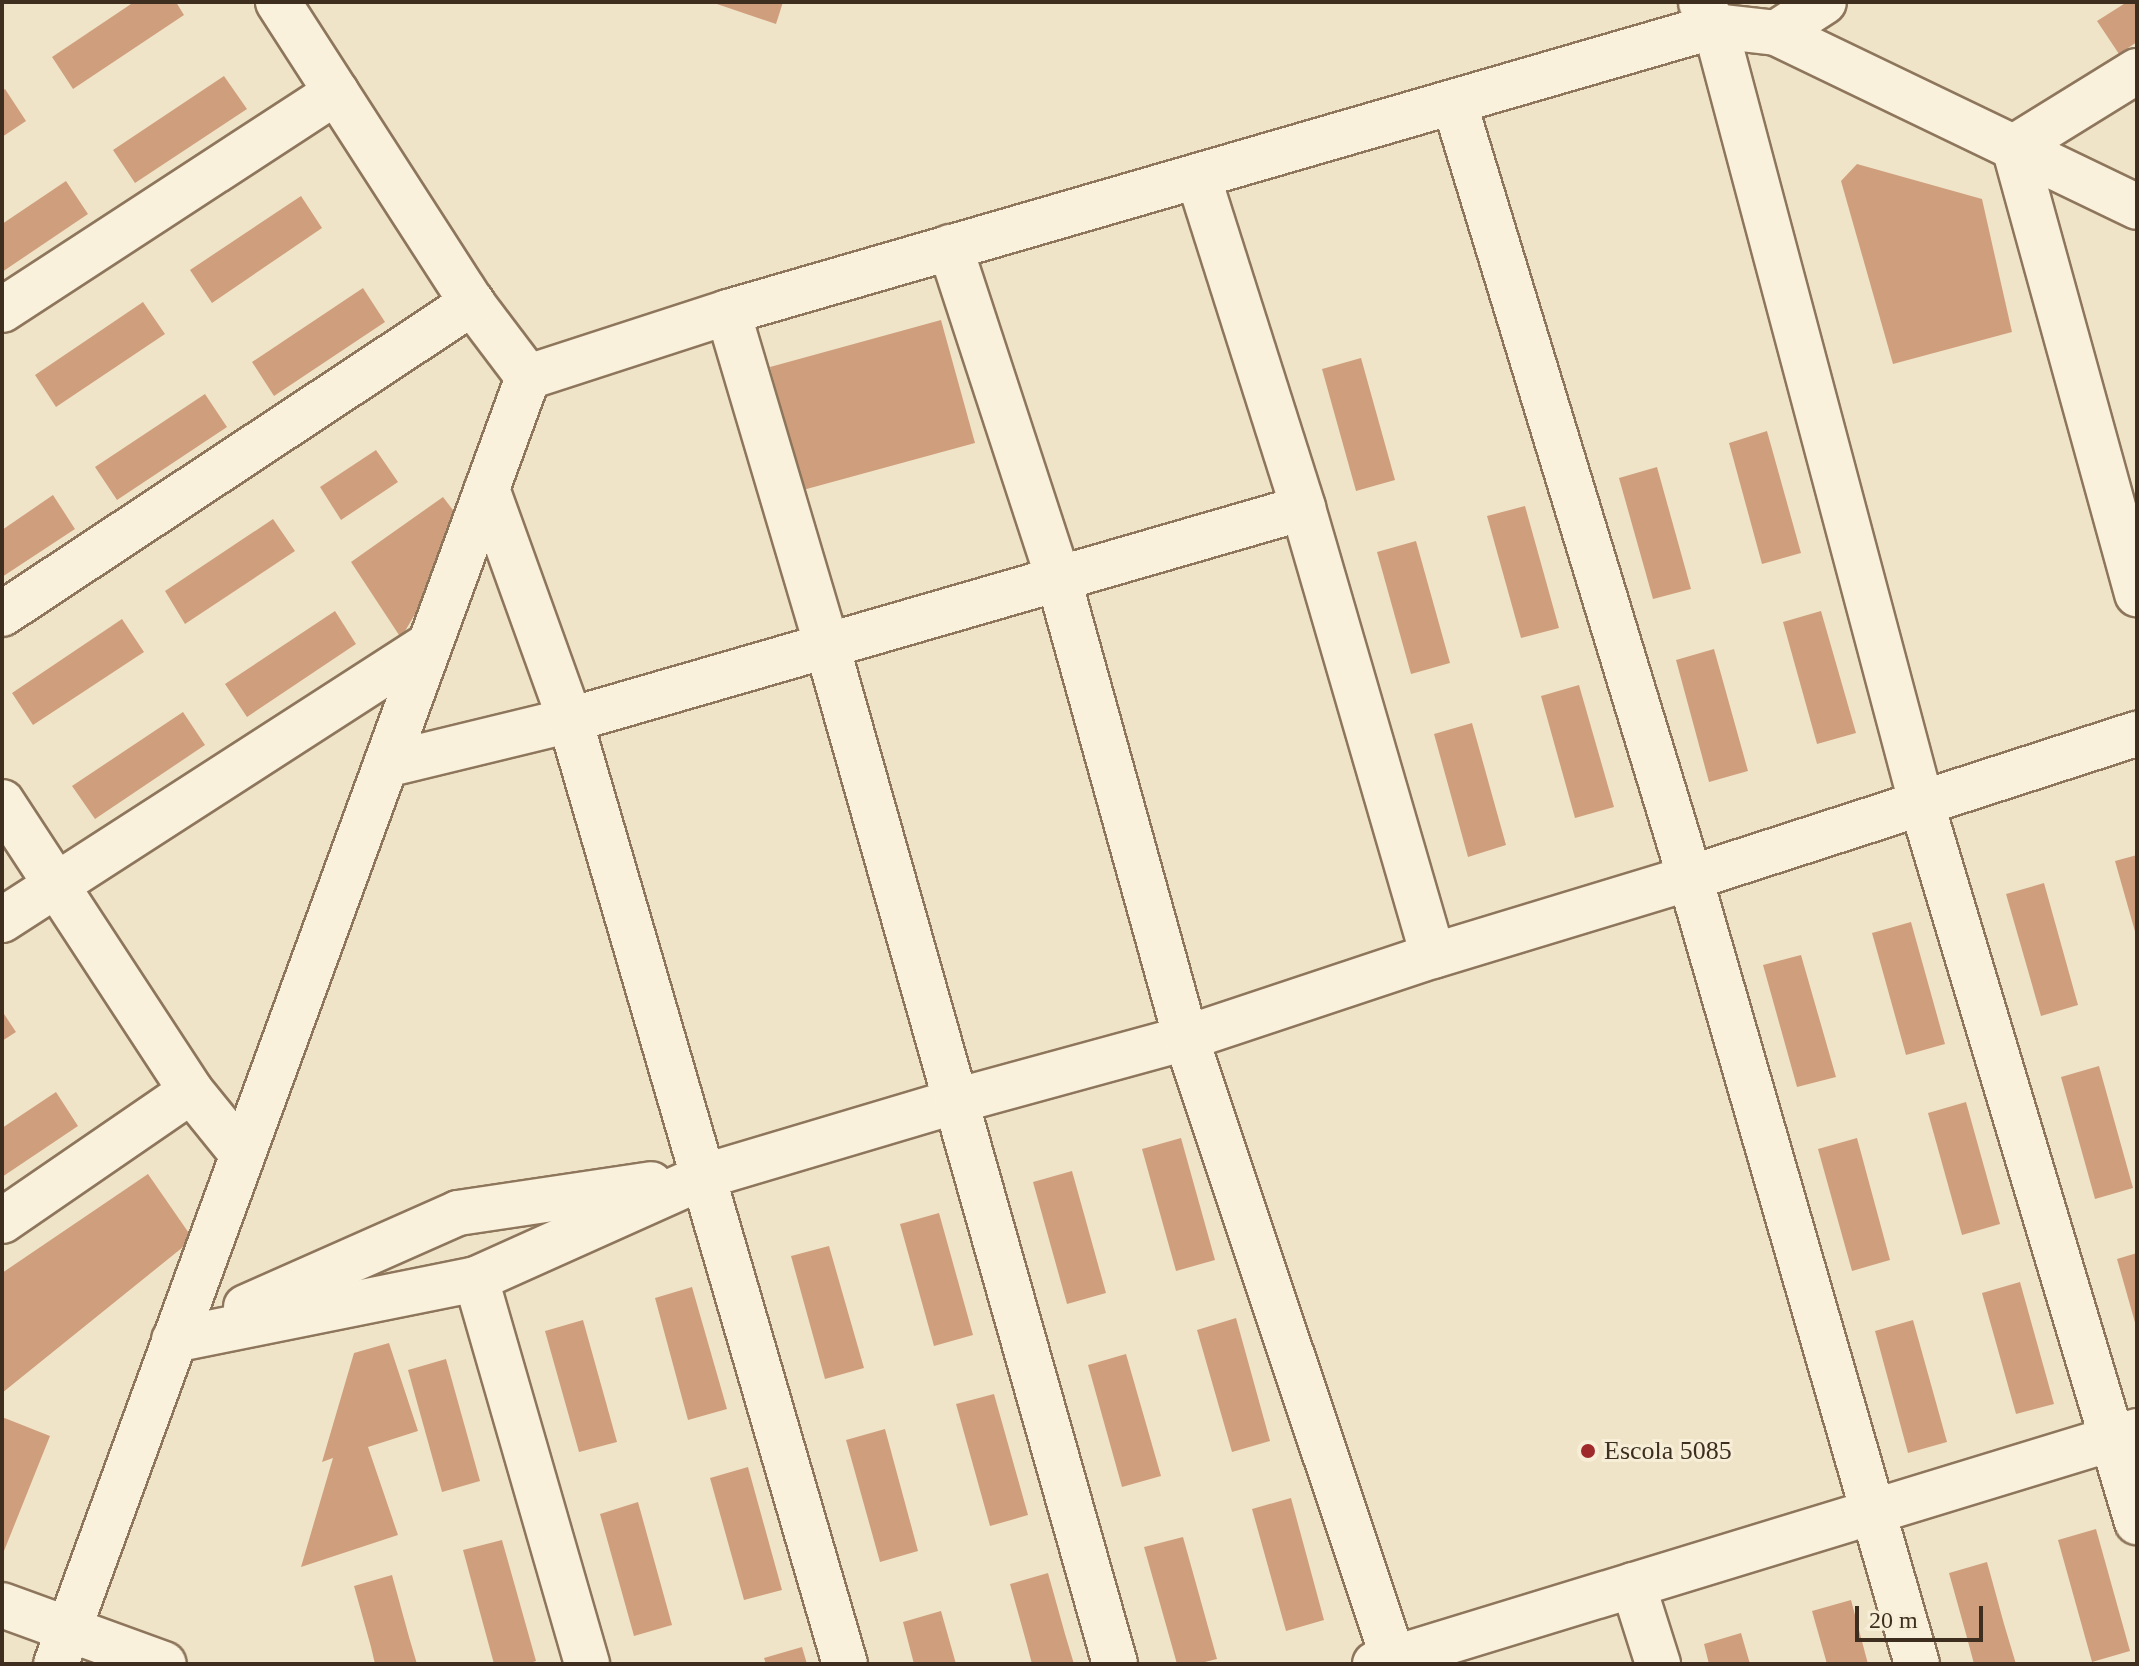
<!DOCTYPE html>
<html>
<head>
<meta charset="utf-8">
<style>
  body { margin:0 }
  #map { position:relative; width:2139px; height:1666px; overflow:hidden; background:#f0e4c8; font-family:Georgia,serif }
  div>[style] { position:absolute }
  [style*='--x'] { left:calc(var(--x)*1px); top:calc(var(--y)*1px); width:calc(var(--w)*1px); rotate:calc(var(--a)*1deg) }
  .building>* { inset:0; background:#cf9f7d }
  .roads { filter:drop-shadow(2px 0 #8d765c) drop-shadow(-2px 0 #8d765c) drop-shadow(0 2px #8d765c) drop-shadow(0 -2px #8d765c) }
  .street>* { height:44px; margin:-22px; padding:0 22px; transform-origin:22px; border-radius:22px; background:#faf1dc }
  .dots>* { width:22px; height:22px; translate:-50% -50%; box-sizing:border-box; border:4px solid #f7eed8; border-radius:50% }
  span { translate:-50% -50%; white-space:nowrap; text-align:center; line-height:1.15; -webkit-text-stroke:6px #f7eed8; paint-order:stroke }
  .poi-label { font-size:26px; color:#3d2e20 }
  .left { translate:0 -50%; text-align:left }
  .frame { position:absolute; inset:0; border:4px solid #3d2e20; pointer-events:none }
  .scale { position:absolute; left:1855px; top:1606px; width:128px; height:36px; box-sizing:border-box; border:4px solid #3d2e20; border-top:0; padding-left:10px; font-size:24px; line-height:28px; white-space:nowrap; color:#3d2e20; -webkit-text-stroke:6px #f7eed8; paint-order:stroke }
</style>
</head>
<body>
<div id="map">
  <div class="building">
    <div style="clip-path:polygon(134px 2px,176px 2px,184px 15px,73px 89px,52px 57px)"></div>
    <div style="clip-path:polygon(711px 2px,783px 2px,776px 24px)"></div>
    <div style="clip-path:polygon(2127px 2px,2137px 2px,2137px 42px,2119px 54px,2097px 21px)"></div>
    <div style="clip-path:polygon(224px 76px,247px 109px,135px 183px,113px 150px)"></div>
    <div style="clip-path:polygon(5px 89px,26px 121px,2px 137px,2px 91px)"></div>
    <div style="clip-path:polygon(1857px 164px,1982px 199px,2012px 332px,1893px 364px,1841px 181px)"></div>
    <div style="clip-path:polygon(66px 181px,88px 214px,2px 272px,2px 224px)"></div>
    <div style="clip-path:polygon(301px 196px,322px 228px,212px 303px,190px 270px)"></div>
    <div style="clip-path:polygon(363px 288px,385px 322px,274px 396px,252px 362px)"></div>
    <div style="clip-path:polygon(143px 302px,165px 334px,56px 407px,35px 375px)"></div>
    <div style="clip-path:polygon(941px 320px,975px 443px,803px 490px,770px 367px)"></div>
    <div style="clip-path:polygon(1361px 358px,1395px 480px,1356px 491px,1322px 369px)"></div>
    <div style="clip-path:polygon(205px 394px,227px 427px,117px 500px,95px 467px)"></div>
    <div style="clip-path:polygon(1767px 431px,1801px 553px,1762px 564px,1729px 443px)"></div>
    <div style="clip-path:polygon(376px 450px,398px 482px,341px 520px,320px 487px)"></div>
    <div style="clip-path:polygon(1657px 467px,1691px 589px,1653px 599px,1619px 478px)"></div>
    <div style="clip-path:polygon(53px 495px,75px 529px,2px 577px,2px 530px)"></div>
    <div style="clip-path:polygon(443px 497px,466px 527px,401px 638px,351px 562px)"></div>
    <div style="clip-path:polygon(1525px 506px,1559px 628px,1521px 638px,1487px 516px)"></div>
    <div style="clip-path:polygon(273px 519px,295px 551px,185px 624px,165px 591px)"></div>
    <div style="clip-path:polygon(1416px 541px,1450px 663px,1411px 674px,1377px 552px)"></div>
    <div style="clip-path:polygon(335px 611px,356px 644px,247px 717px,225px 684px)"></div>
    <div style="clip-path:polygon(1821px 611px,1856px 733px,1817px 744px,1783px 622px)"></div>
    <div style="clip-path:polygon(122px 619px,144px 652px,33px 725px,12px 693px)"></div>
    <div style="clip-path:polygon(1714px 649px,1748px 771px,1709px 782px,1676px 660px)"></div>
    <div style="clip-path:polygon(1579px 685px,1614px 807px,1575px 818px,1541px 696px)"></div>
    <div style="clip-path:polygon(183px 712px,205px 745px,95px 819px,72px 786px)"></div>
    <div style="clip-path:polygon(1472px 723px,1506px 845px,1468px 857px,1434px 734px)"></div>
    <div style="clip-path:polygon(2137px 855px,2137px 935px,2136px 935px,2115px 861px)"></div>
    <div style="clip-path:polygon(2044px 883px,2078px 1005px,2041px 1016px,2006px 894px)"></div>
    <div style="clip-path:polygon(1911px 922px,1945px 1044px,1906px 1055px,1872px 933px)"></div>
    <div style="clip-path:polygon(1801px 955px,1836px 1077px,1797px 1087px,1763px 965px)"></div>
    <div style="clip-path:polygon(2px 1011px,16px 1032px,2px 1041px)"></div>
    <div style="clip-path:polygon(2099px 1066px,2133px 1188px,2095px 1199px,2061px 1077px)"></div>
    <div style="clip-path:polygon(56px 1092px,78px 1126px,2px 1177px,2px 1128px)"></div>
    <div style="clip-path:polygon(1966px 1102px,2000px 1224px,1962px 1235px,1928px 1113px)"></div>
    <div style="clip-path:polygon(1181px 1138px,1215px 1260px,1176px 1271px,1142px 1149px)"></div>
    <div style="clip-path:polygon(1857px 1138px,1890px 1260px,1852px 1271px,1818px 1149px)"></div>
    <div style="clip-path:polygon(1072px 1171px,1106px 1293px,1067px 1304px,1033px 1182px)"></div>
    <div style="clip-path:polygon(148px 1174px,193px 1239px,2px 1393px,2px 1273px)"></div>
    <div style="clip-path:polygon(939px 1213px,973px 1335px,934px 1346px,900px 1224px)"></div>
    <div style="clip-path:polygon(829px 1246px,864px 1368px,825px 1379px,791px 1256px)"></div>
    <div style="clip-path:polygon(2137px 1253px,2137px 1326px,2136px 1326px,2117px 1259px)"></div>
    <div style="clip-path:polygon(2020px 1282px,2054px 1404px,2016px 1414px,1982px 1293px)"></div>
    <div style="clip-path:polygon(692px 1287px,727px 1409px,688px 1420px,655px 1298px)"></div>
    <div style="clip-path:polygon(1236px 1318px,1270px 1441px,1232px 1452px,1197px 1330px)"></div>
    <div style="clip-path:polygon(583px 1320px,617px 1442px,579px 1452px,545px 1331px)"></div>
    <div style="clip-path:polygon(1913px 1320px,1947px 1442px,1908px 1453px,1875px 1331px)"></div>
    <div style="clip-path:polygon(389px 1343px,418px 1431px,368px 1447px,398px 1535px,301px 1567px,333px 1458px,322px 1462px,354px 1353px)"></div>
    <div style="clip-path:polygon(1126px 1354px,1161px 1476px,1122px 1487px,1088px 1365px)"></div>
    <div style="clip-path:polygon(446px 1359px,480px 1481px,442px 1492px,408px 1370px)"></div>
    <div style="clip-path:polygon(994px 1394px,1028px 1515px,990px 1526px,956px 1404px)"></div>
    <div style="clip-path:polygon(2px 1417px,50px 1436px,2px 1556px)"></div>
    <div style="clip-path:polygon(885px 1429px,918px 1551px,880px 1562px,846px 1440px)"></div>
    <div style="clip-path:polygon(748px 1467px,782px 1590px,744px 1600px,710px 1478px)"></div>
    <div style="clip-path:polygon(1291px 1498px,1324px 1620px,1286px 1631px,1252px 1509px)"></div>
    <div style="clip-path:polygon(638px 1502px,672px 1625px,634px 1636px,600px 1514px)"></div>
    <div style="clip-path:polygon(2096px 1529px,2130px 1651px,2092px 1662px,2058px 1540px)"></div>
    <div style="clip-path:polygon(1183px 1537px,1217px 1659px,1197px 1664px,1177px 1664px,1144px 1547px)"></div>
    <div style="clip-path:polygon(502px 1540px,536px 1661px,527px 1664px,494px 1664px,463px 1550px)"></div>
    <div style="clip-path:polygon(1987px 1562px,2004px 1624px,2016px 1664px,1974px 1664px,1966px 1634px,1949px 1573px)"></div>
    <div style="clip-path:polygon(1048px 1573px,1065px 1634px,1074px 1664px,1032px 1664px,1027px 1645px,1010px 1584px)"></div>
    <div style="clip-path:polygon(392px 1575px,409px 1637px,417px 1664px,375px 1664px,371px 1647px,354px 1586px)"></div>
    <div style="clip-path:polygon(1851px 1600px,1868px 1664px,1827px 1664px,1812px 1611px)"></div>
    <div style="clip-path:polygon(941px 1611px,956px 1664px,914px 1664px,903px 1622px)"></div>
    <div style="clip-path:polygon(1741px 1633px,1750px 1664px,1709px 1664px,1704px 1644px)"></div>
    <div style="clip-path:polygon(802px 1647px,807px 1664px,766px 1664px,764px 1658px)"></div>
  </div>
  <div class="roads">
    <div class="street">
      <div style="--x:278;--y:2;--w:358;--a:57.2"></div>
      <div style="--x:472;--y:303;--w:93;--a:52.9"></div>
      <div style="--x:1701;--y:3;--w:27;--a:59"></div>
      <div style="--x:1715;--y:26;--w:803;--a:75.13"></div>
      <div style="--x:1921;--y:802;--w:752;--a:73.3"></div>
      <div style="--x:1776;--y:33;--w:57;--a:-32.9"></div>
      <div style="--x:2137;--y:71;--w:145;--a:148.3"></div>
      <div style="--x:2014;--y:147;--w:464;--a:74.6"></div>
      <div style="--x:1454;--y:102;--w:811;--a:73.08"></div>
      <div style="--x:1690;--y:878;--w:818;--a:73.89"></div>
      <div style="--x:1198;--y:176;--w:348;--a:72.4"></div>
      <div style="--x:1303;--y:508;--w:466;--a:73.8"></div>
      <div style="--x:950;--y:247;--w:347;--a:71.9"></div>
      <div style="--x:1058;--y:577;--w:478;--a:74.5"></div>
      <div style="--x:1186;--y:1038;--w:660;--a:71.54"></div>
      <div style="--x:2;--y:310;--w:399;--a:-33.1"></div>
      <div style="--x:728;--y:312;--w:348;--a:73.5"></div>
      <div style="--x:827;--y:646;--w:1058;--a:74.2"></div>
      <div style="--x:528;--y:377;--w:210;--a:-18"></div>
      <div style="--x:728;--y:312;--w:1028;--a:-16.16"></div>
      <div style="--x:1715;--y:26;--w:61;--a:6.5"></div>
      <div style="--x:1776;--y:33;--w:401;--a:25.7"></div>
      <div style="--x:487;--y:489;--w:245;--a:70.2"></div>
      <div style="--x:570;--y:720;--w:983;--a:73.76"></div>
      <div style="--x:2;--y:614;--w:564;--a:-33.49"></div>
      <div style="--x:386;--y:765;--w:189;--a:-13.7"></div>
      <div style="--x:570;--y:720;--w:763;--a:-16.13"></div>
      <div style="--x:2;--y:802;--w:345;--a:56.8"></div>
      <div style="--x:191;--y:1091;--w:81;--a:51"></div>
      <div style="--x:2;--y:920;--w:509;--a:-32.82"></div>
      <div style="--x:2;--y:1221;--w:229;--a:-34.5"></div>
      <div style="--x:476;--y:1279;--w:401;--a:73.9"></div>
      <div style="--x:246;--y:1307;--w:232;--a:-23.9"></div>
      <div style="--x:458;--y:1213;--w:195;--a:-8.5"></div>
      <div style="--x:174;--y:1340;--w:308;--a:-11.4"></div>
      <div style="--x:476;--y:1279;--w:251;--a:-24.2"></div>
      <div style="--x:705;--y:1176;--w:262;--a:-16.6"></div>
      <div style="--x:956;--y:1101;--w:238;--a:-15.3"></div>
      <div style="--x:1186;--y:1038;--w:260;--a:-18.4"></div>
      <div style="--x:1433;--y:956;--w:269;--a:-16.9"></div>
      <div style="--x:1690;--y:878;--w:470;--a:-17.9"></div>
      <div style="--x:1633;--y:1585;--w:83;--a:72.4"></div>
      <div style="--x:2;--y:1605;--w:172;--a:20"></div>
      <div style="--x:56;--y:1664;--w:1371;--a:-69.86"></div>
      <div style="--x:1375;--y:1664;--w:797;--a:-17"></div>
    </div>
  </div>
  <div class="dots">
    <div style="left:1588px;top:1451px;background:#9e2a2b"></div>
  </div>
  <div class="poi-label">
    <span class="left" style="left:1604px;top:1451px">Escola 5085</span>
  </div>
  <div class="frame"></div>
  <div class="scale">20 m</div>
</div>
</body>
</html>
